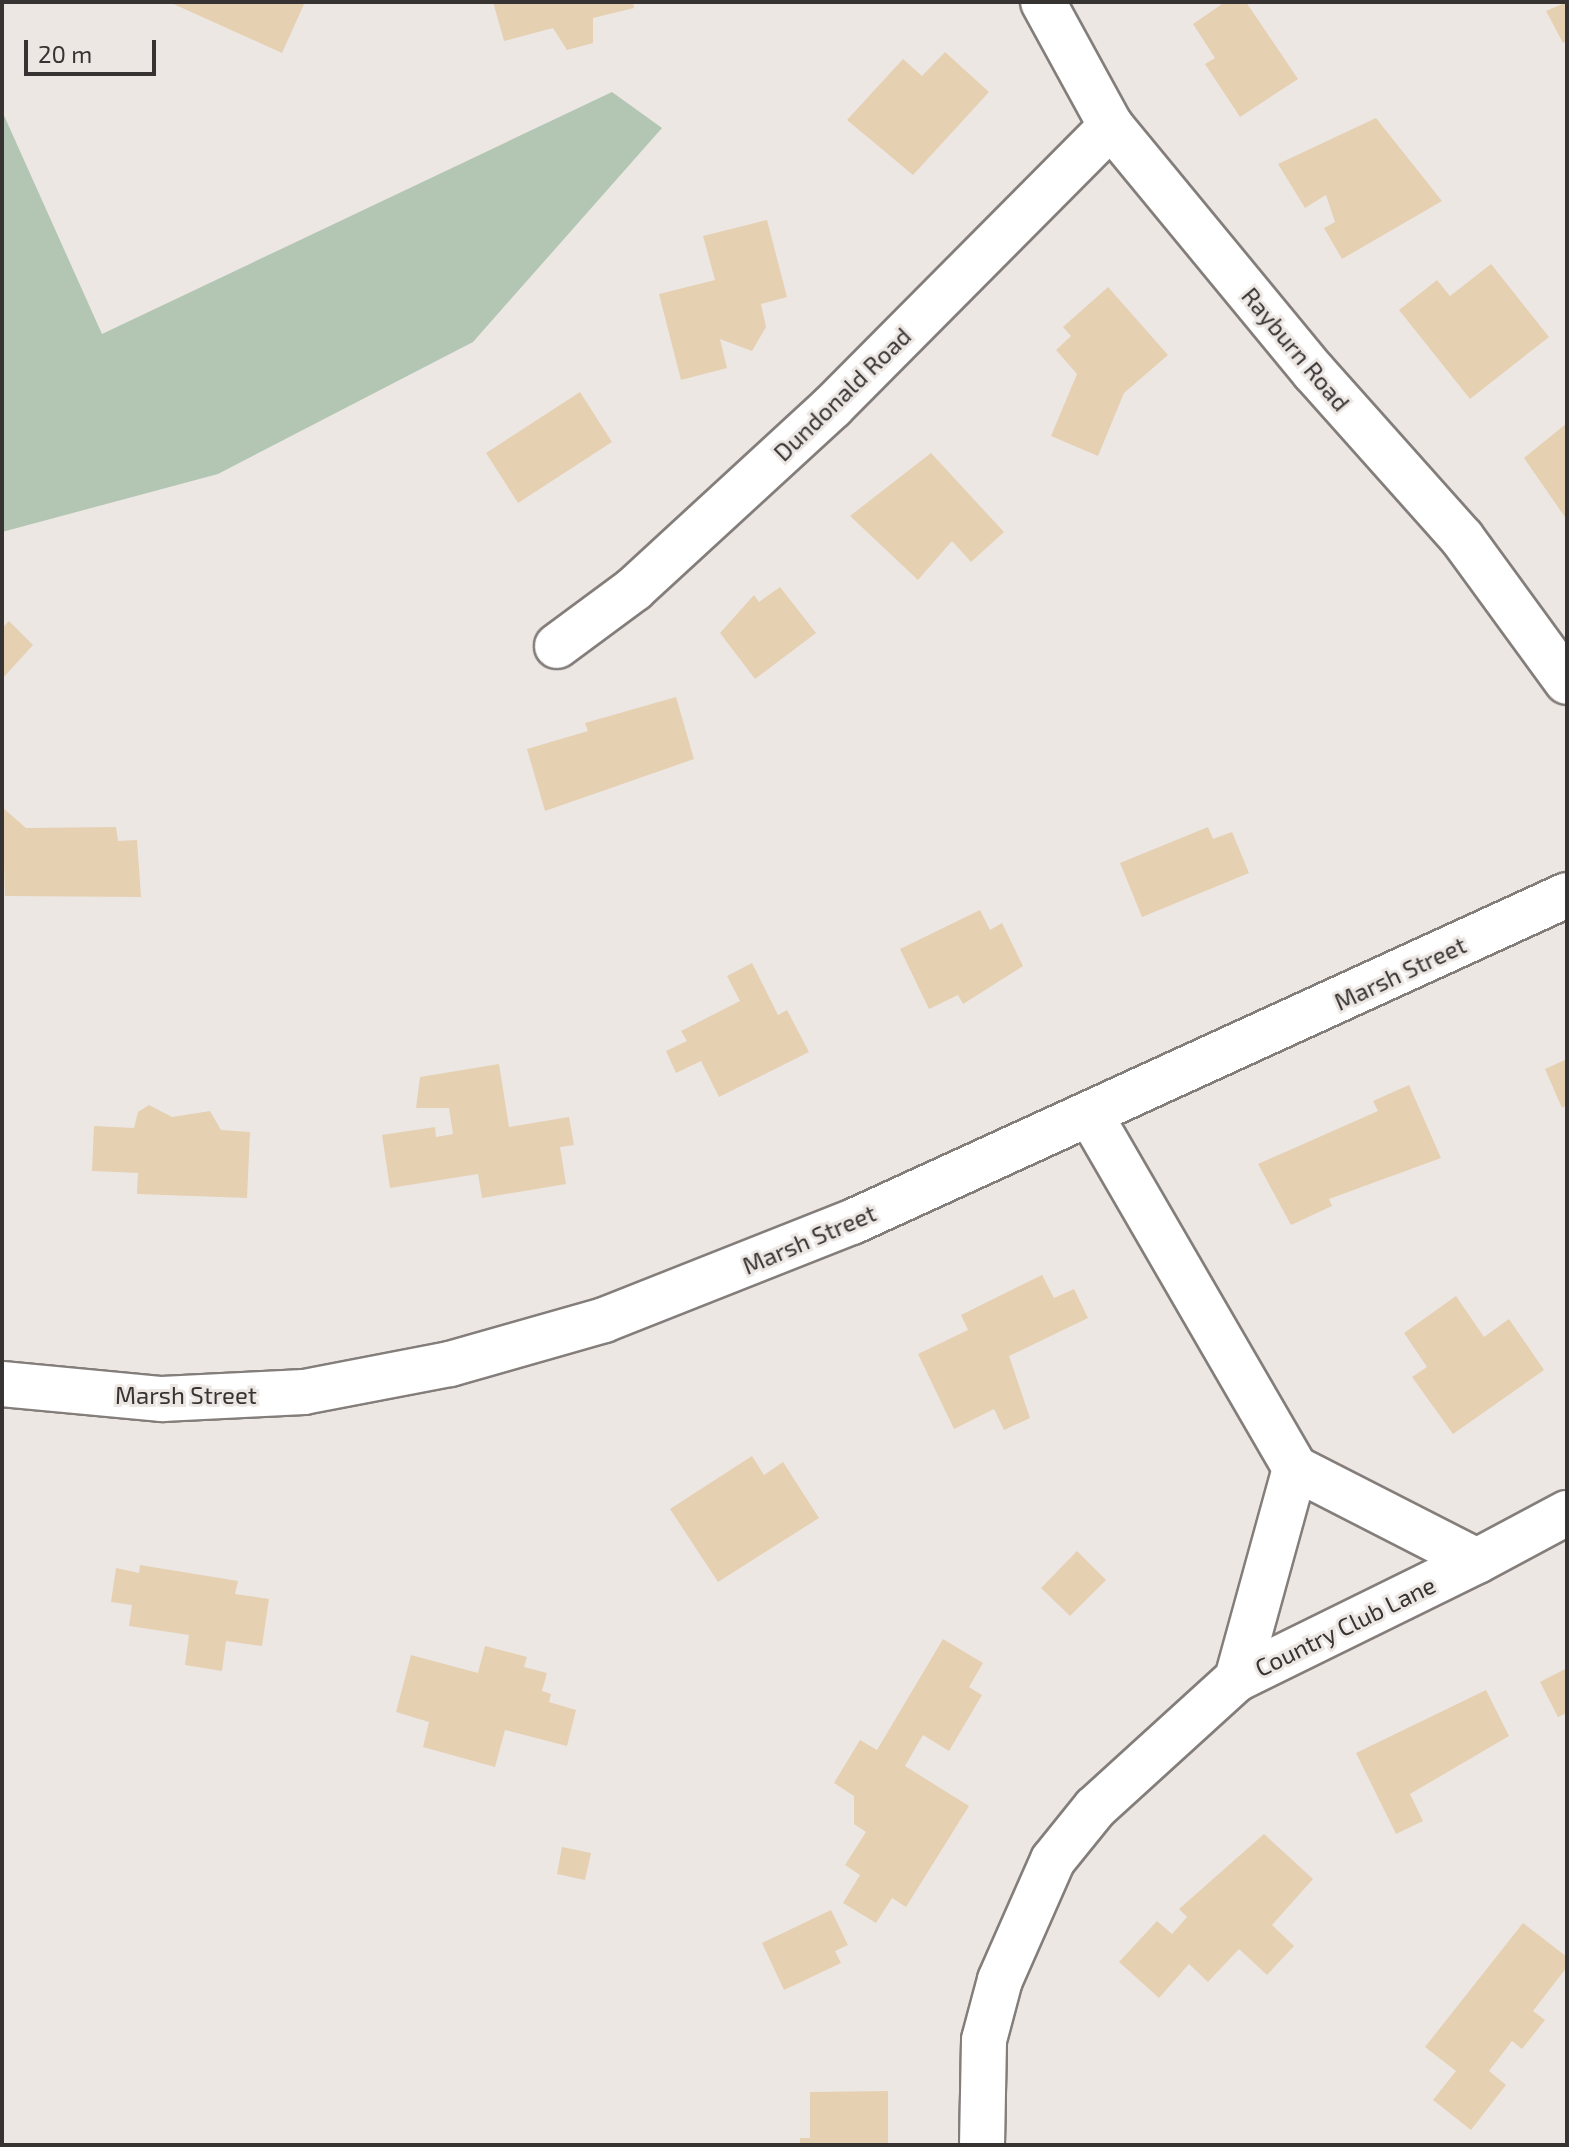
<!DOCTYPE html>
<html>
<head>
<meta charset="utf-8">
<style>
  body { margin:0 }
  #map { position:relative; width:1569px; height:2147px; overflow:hidden; background:#ede7e4; font-family:"Exo 2",sans-serif }
  div>[style] { position:absolute }
  [style*='--x'] { left:calc(var(--x)*1px); top:calc(var(--y)*1px); width:calc(var(--w)*1px); rotate:calc(var(--a)*1deg) }
  .green>* { inset:0; background:#b2c6b3 }
  .building>* { inset:0; background:#e5d0b2 }
  .roads { filter:drop-shadow(2px 0 #847e7b) drop-shadow(-2px 0 #847e7b) drop-shadow(0 2px #847e7b) drop-shadow(0 -2px #847e7b) }
  .minor>* { height:44px; margin:-22px; padding:0 22px; transform-origin:22px; border-radius:22px; background:#fff }
  .tertiary>* { height:44px; margin:-22px; padding:0 22px; transform-origin:22px; border-radius:22px; background:#fff }
  span { translate:-50% -50%; white-space:nowrap; text-align:center; line-height:1.15; -webkit-text-stroke:6px #ede7e4; paint-order:stroke }
  .street-label { font-size:24px; color:#363332 }
  .frame { position:absolute; inset:0; border:4px solid #363332; pointer-events:none }
  .scale { position:absolute; left:24px; top:40px; width:132px; height:36px; box-sizing:border-box; border:4px solid #363332; border-top:0; padding-left:10px; font-size:24px; line-height:28px; white-space:nowrap; color:#363332; -webkit-text-stroke:6px #ede7e4; paint-order:stroke }
</style>
</head>
<body>
<div id="map">
  <div class="green">
    <div style="clip-path:polygon(612px 92px,662px 128px,473px 342px,218px 474px,2px 532px,2px 111px,102px 334px)"></div>
  </div>
  <div class="building">
    <div style="clip-path:polygon(169px 2px,305px 2px,282px 53px)"></div>
    <div style="clip-path:polygon(493px 2px,633px 2px,634px 8px,593px 18px,593px 43px,567px 50px,553px 28px,504px 41px)"></div>
    <div style="clip-path:polygon(1225px 2px,1246px 2px,1298px 79px,1240px 117px,1205px 64px,1215px 58px,1193px 24px)"></div>
    <div style="clip-path:polygon(1567px 2px,1567px 41px,1563px 43px,1546px 11px)"></div>
    <div style="clip-path:polygon(945px 52px,989px 92px,913px 175px,847px 120px,903px 59px,922px 76px)"></div>
    <div style="clip-path:polygon(1376px 118px,1442px 201px,1342px 259px,1324px 228px,1335px 222px,1326px 195px,1305px 208px,1278px 164px)"></div>
    <div style="clip-path:polygon(767px 220px,787px 297px,761px 304px,766px 327px,752px 351px,720px 339px,727px 368px,681px 380px,659px 294px,715px 280px,703px 236px)"></div>
    <div style="clip-path:polygon(1491px 264px,1549px 337px,1470px 399px,1399px 310px,1437px 280px,1450px 296px)"></div>
    <div style="clip-path:polygon(1108px 287px,1168px 355px,1124px 393px,1098px 456px,1051px 436px,1077px 374px,1056px 350px,1071px 336px,1063px 327px)"></div>
    <div style="clip-path:polygon(580px 392px,612px 442px,518px 503px,486px 453px)"></div>
    <div style="clip-path:polygon(1567px 423px,1567px 520px,1524px 458px)"></div>
    <div style="clip-path:polygon(931px 453px,1004px 532px,971px 562px,952px 541px,918px 580px,850px 516px)"></div>
    <div style="clip-path:polygon(780px 587px,816px 633px,755px 679px,720px 633px,754px 595px,759px 602px)"></div>
    <div style="clip-path:polygon(9px 621px,33px 645px,2px 679px,2px 628px)"></div>
    <div style="clip-path:polygon(676px 697px,694px 759px,545px 811px,527px 749px,588px 731px,585px 723px)"></div>
    <div style="clip-path:polygon(2px 807px,26px 828px,116px 827px,118px 841px,137px 840px,141px 897px,5px 896px)"></div>
    <div style="clip-path:polygon(1208px 827px,1213px 839px,1232px 832px,1249px 873px,1142px 917px,1120px 863px)"></div>
    <div style="clip-path:polygon(980px 910px,990px 930px,1002px 923px,1023px 966px,963px 1004px,958px 995px,929px 1009px,900px 949px)"></div>
    <div style="clip-path:polygon(752px 963px,778px 1015px,787px 1010px,809px 1052px,719px 1097px,701px 1061px,676px 1073px,666px 1051px,687px 1041px,681px 1031px,740px 1001px,727px 976px)"></div>
    <div style="clip-path:polygon(1567px 1059px,1567px 1105px,1562px 1108px,1545px 1069px)"></div>
    <div style="clip-path:polygon(499px 1064px,509px 1127px,569px 1117px,574px 1145px,560px 1147px,566px 1184px,482px 1198px,478px 1174px,390px 1188px,382px 1135px,435px 1127px,436px 1137px,453px 1134px,449px 1108px,416px 1108px,420px 1077px)"></div>
    <div style="clip-path:polygon(1409px 1085px,1441px 1158px,1329px 1199px,1332px 1206px,1291px 1225px,1258px 1164px,1378px 1111px,1373px 1101px)"></div>
    <div style="clip-path:polygon(149px 1105px,172px 1117px,210px 1111px,221px 1130px,250px 1132px,247px 1198px,137px 1194px,138px 1173px,92px 1171px,94px 1126px,134px 1128px,138px 1112px)"></div>
    <div style="clip-path:polygon(1042px 1275px,1054px 1298px,1074px 1289px,1088px 1318px,1009px 1356px,1030px 1418px,1004px 1430px,994px 1409px,954px 1429px,918px 1354px,968px 1330px,961px 1315px)"></div>
    <div style="clip-path:polygon(1456px 1296px,1484px 1337px,1509px 1319px,1544px 1370px,1453px 1434px,1412px 1377px,1427px 1367px,1404px 1333px)"></div>
    <div style="clip-path:polygon(752px 1456px,764px 1475px,783px 1462px,819px 1518px,718px 1582px,670px 1509px)"></div>
    <div style="clip-path:polygon(1077px 1551px,1106px 1580px,1070px 1616px,1041px 1588px)"></div>
    <div style="clip-path:polygon(140px 1565px,238px 1581px,235px 1594px,269px 1599px,262px 1646px,226px 1641px,222px 1671px,185px 1665px,189px 1635px,129px 1626px,132px 1605px,111px 1602px,116px 1568px,139px 1573px)"></div>
    <div style="clip-path:polygon(943px 1639px,983px 1663px,969px 1687px,982px 1695px,949px 1751px,923px 1735px,905px 1766px,969px 1806px,906px 1907px,892px 1898px,876px 1923px,843px 1903px,860px 1875px,845px 1865px,866px 1832px,854px 1824px,854px 1796px,834px 1783px,860px 1740px,877px 1750px)"></div>
    <div style="clip-path:polygon(485px 1646px,527px 1657px,524px 1667px,547px 1673px,542px 1691px,551px 1694px,549px 1702px,576px 1710px,567px 1746px,505px 1730px,495px 1767px,423px 1747px,429px 1722px,396px 1712px,411px 1655px,478px 1673px)"></div>
    <div style="clip-path:polygon(1567px 1668px,1567px 1713px,1558px 1717px,1540px 1682px)"></div>
    <div style="clip-path:polygon(1486px 1690px,1509px 1736px,1410px 1794px,1423px 1821px,1396px 1834px,1356px 1753px)"></div>
    <div style="clip-path:polygon(1264px 1834px,1313px 1879px,1272px 1925px,1294px 1946px,1267px 1975px,1239px 1949px,1208px 1982px,1189px 1964px,1159px 1998px,1119px 1962px,1157px 1921px,1172px 1934px,1187px 1917px,1179px 1909px)"></div>
    <div style="clip-path:polygon(562px 1847px,591px 1853px,585px 1880px,557px 1874px)"></div>
    <div style="clip-path:polygon(831px 1910px,848px 1945px,835px 1951px,841px 1963px,784px 1990px,762px 1943px)"></div>
    <div style="clip-path:polygon(1523px 1923px,1567px 1957px,1567px 1967px,1533px 2011px,1545px 2020px,1522px 2049px,1512px 2041px,1489px 2071px,1506px 2085px,1471px 2130px,1433px 2100px,1456px 2071px,1425px 2047px)"></div>
    <div style="clip-path:polygon(888px 2091px,888px 2145px,800px 2145px,800px 2138px,810px 2138px,810px 2092px)"></div>
  </div>
  <div class="roads">
    <div class="minor">
      <div style="--x:1043;--y:2;--w:141;--a:61.3"></div>
      <div style="--x:1111;--y:126;--w:319;--a:50.5"></div>
      <div style="--x:1314;--y:372;--w:222;--a:48.3"></div>
      <div style="--x:1462;--y:538;--w:178;--a:53.9"></div>
      <div style="--x:557;--y:646;--w:96;--a:-36.5"></div>
      <div style="--x:634;--y:589;--w:269;--a:-42.6"></div>
      <div style="--x:832;--y:407;--w:396;--a:-45.2"></div>
      <div style="--x:1091;--y:1116;--w:407;--a:59.9"></div>
      <div style="--x:1295;--y:1468;--w:204;--a:27.1"></div>
      <div style="--x:1477;--y:1561;--w:102;--a:-28.1"></div>
      <div style="--x:1237;--y:1679;--w:219;--a:-74.6"></div>
      <div style="--x:982;--y:2145;--w:105;--a:-88.9"></div>
      <div style="--x:984;--y:2040;--w:62;--a:-75.1"></div>
      <div style="--x:1000;--y:1980;--w:131;--a:-66.2"></div>
      <div style="--x:1053;--y:1860;--w:67;--a:-51.1"></div>
      <div style="--x:1095;--y:1808;--w:192;--a:-42.3"></div>
      <div style="--x:1237;--y:1679;--w:267;--a:-26.2"></div>
    </div>
    <div class="tertiary">
      <div style="--x:2;--y:1384;--w:161;--a:5.4"></div>
      <div style="--x:162;--y:1399;--w:142;--a:-2.8"></div>
      <div style="--x:304;--y:1392;--w:149;--a:-10.9"></div>
      <div style="--x:450;--y:1364;--w:160;--a:-15.9"></div>
      <div style="--x:604;--y:1320;--w:267;--a:-21.6"></div>
      <div style="--x:852;--y:1222;--w:786;--a:-24.58"></div>
    </div>
  </div>
  <div class="street-label">
    <span style="left:1296px;top:349px;rotate:50deg">Rayburn Road</span>
    <span style="left:842px;top:394px;rotate:-44deg">Dundonald Road</span>
    <span style="left:1400px;top:973px;rotate:-25deg">Marsh Street</span>
    <span style="left:809px;top:1239px;rotate:-23deg">Marsh Street</span>
    <span style="left:186px;top:1395px">Marsh Street</span>
    <span style="left:1345px;top:1626px;rotate:-26deg">Country Club Lane</span>
  </div>
  <div class="frame"></div>
  <div class="scale">20 m</div>
</div>
</body>
</html>
